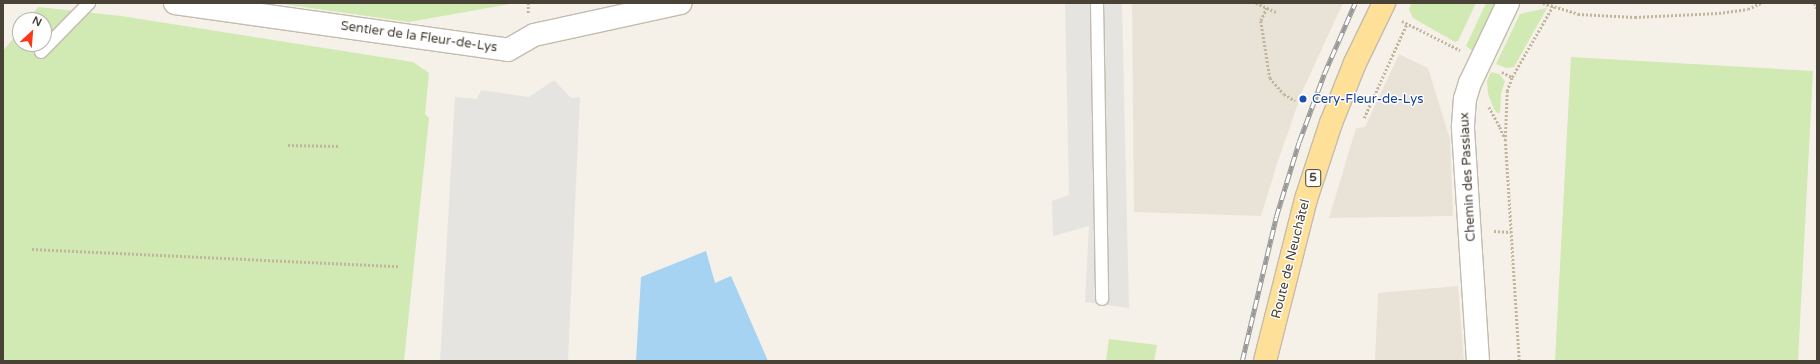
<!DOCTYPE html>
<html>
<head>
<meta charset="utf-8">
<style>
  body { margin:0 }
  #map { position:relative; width:1820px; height:364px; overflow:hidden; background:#f5f1e9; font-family:"Varela Round",sans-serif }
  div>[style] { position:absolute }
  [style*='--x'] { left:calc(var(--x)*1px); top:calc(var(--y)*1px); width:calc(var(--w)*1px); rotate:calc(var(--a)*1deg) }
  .residential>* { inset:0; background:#e9e3d7 }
  .green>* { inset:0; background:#d1e9b2 }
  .parking>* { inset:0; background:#e6e4e1 }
  .water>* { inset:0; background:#a5d3f1 }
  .path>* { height:2.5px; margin-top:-1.25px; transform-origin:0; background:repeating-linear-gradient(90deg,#c2b59c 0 2px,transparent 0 4px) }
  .roads { filter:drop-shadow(1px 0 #c3bcae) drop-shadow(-1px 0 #c3bcae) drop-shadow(0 1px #c3bcae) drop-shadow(0 -1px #c3bcae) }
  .service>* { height:12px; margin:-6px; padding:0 6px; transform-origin:6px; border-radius:6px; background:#fff }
  .minor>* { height:22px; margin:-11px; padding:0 11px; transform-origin:11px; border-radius:11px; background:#fff }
  .primary>* { height:22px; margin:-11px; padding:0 11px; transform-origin:11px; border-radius:11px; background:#ffe098 }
  .rail>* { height:4.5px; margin-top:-2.25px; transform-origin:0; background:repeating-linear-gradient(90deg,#fff 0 9px,#989898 0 18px); box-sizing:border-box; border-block:1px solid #989898 }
  .dots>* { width:11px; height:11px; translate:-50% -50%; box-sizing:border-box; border:2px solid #fff; border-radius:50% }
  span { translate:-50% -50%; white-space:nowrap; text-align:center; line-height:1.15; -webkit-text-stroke:3px #fff; paint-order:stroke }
  .shield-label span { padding:1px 3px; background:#fff; border:1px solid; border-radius:3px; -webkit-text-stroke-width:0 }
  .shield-label { font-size:12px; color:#494237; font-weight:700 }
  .street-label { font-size:13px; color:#494237 }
  .transit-label { font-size:13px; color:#164399 }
  .left { translate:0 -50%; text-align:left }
  .frame { position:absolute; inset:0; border:4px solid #494237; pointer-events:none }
  .north { position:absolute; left:12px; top:12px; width:40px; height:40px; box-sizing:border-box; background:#fff; border:1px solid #b6b3af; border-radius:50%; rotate:26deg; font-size:11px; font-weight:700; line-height:16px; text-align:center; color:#494237 }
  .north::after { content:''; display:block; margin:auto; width:14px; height:18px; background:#fc3819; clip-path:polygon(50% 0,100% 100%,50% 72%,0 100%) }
</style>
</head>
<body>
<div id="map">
  <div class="residential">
    <div style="clip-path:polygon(1132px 3px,1343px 3px,1302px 92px,1277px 164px,1261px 216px,1134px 212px)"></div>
    <div style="clip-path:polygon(1399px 54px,1428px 68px,1450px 139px,1453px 216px,1329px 218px,1356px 128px,1365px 127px)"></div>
    <div style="clip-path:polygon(1458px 286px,1464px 361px,1375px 361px,1378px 293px)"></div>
  </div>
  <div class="green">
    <div style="clip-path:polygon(276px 3px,515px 3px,409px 22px)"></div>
    <div style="clip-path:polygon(1411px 3px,1476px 3px,1458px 41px,1455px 42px,1413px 18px,1409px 10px)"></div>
    <div style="clip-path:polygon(1486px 3px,1495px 3px,1495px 8px,1475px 53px,1466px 46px)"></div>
    <div style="clip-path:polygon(38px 7px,121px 16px,413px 62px,429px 73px,425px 114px,429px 118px,404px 361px,3px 361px,3px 51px,20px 30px,20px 44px,44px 44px,44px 20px,28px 20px)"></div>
    <div style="clip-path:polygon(1547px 8px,1514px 67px,1506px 68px,1496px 64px,1520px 14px)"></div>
    <div style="clip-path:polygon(1571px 57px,1813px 71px,1798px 361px,1555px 361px)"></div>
    <div style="clip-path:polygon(1491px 72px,1499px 74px,1505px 81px,1501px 94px,1500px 113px,1497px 113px,1494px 109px,1488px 94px,1487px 81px)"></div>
    <div style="clip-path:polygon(1109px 339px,1157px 345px,1154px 361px,1106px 361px)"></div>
  </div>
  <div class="parking">
    <div style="clip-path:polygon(1065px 3px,1122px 3px,1129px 308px,1085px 302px,1089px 226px,1053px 236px,1052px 201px,1069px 195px)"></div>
    <div style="clip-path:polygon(554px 80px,571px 98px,580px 97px,568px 361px,440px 361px,455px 97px,477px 99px,481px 90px,529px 97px)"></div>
  </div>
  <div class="water">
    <div style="clip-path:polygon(706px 251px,715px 283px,731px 276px,768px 361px,636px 361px,641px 277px)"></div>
  </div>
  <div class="path">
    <div style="--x:1256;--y:3;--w:22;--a:24"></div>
    <div style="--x:1543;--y:3;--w:37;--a:17"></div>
    <div style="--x:1578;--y:14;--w:57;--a:3"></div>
    <div style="--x:1635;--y:17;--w:84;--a:-2.7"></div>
    <div style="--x:1719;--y:13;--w:29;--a:-8"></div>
    <div style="--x:1748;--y:9;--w:14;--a:-25"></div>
    <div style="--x:1815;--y:3;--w:6;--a:72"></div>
    <div style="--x:1267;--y:8;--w:14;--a:115"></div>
    <div style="--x:1261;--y:21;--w:58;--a:81"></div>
    <div style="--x:1270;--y:78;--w:21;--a:49"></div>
    <div style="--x:1284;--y:94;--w:13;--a:32"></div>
    <div style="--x:528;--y:13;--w:10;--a:-90"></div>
    <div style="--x:1402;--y:21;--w:65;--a:26.6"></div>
    <div style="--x:1502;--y:72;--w:11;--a:27"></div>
    <div style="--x:1489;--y:107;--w:23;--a:61"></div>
    <div style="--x:1500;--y:127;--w:12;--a:66"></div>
    <div style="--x:1364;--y:118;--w:104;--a:-65.6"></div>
    <div style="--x:288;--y:145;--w:51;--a:1.1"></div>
    <div style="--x:1494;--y:231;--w:17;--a:3"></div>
    <div style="--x:32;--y:249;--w:367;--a:2.7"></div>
    <div style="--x:1519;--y:361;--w:220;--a:-93.6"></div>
    <div style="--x:1505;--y:141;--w:50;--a:-87.7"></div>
    <div style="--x:1507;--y:91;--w:15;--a:-70"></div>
    <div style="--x:1512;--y:77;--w:82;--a:-60"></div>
  </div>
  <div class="roads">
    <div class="service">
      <div style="--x:1097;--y:3;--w:296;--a:89"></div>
      <div style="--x:41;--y:52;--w:69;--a:-45.6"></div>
    </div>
    <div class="minor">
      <div style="--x:175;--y:3;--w:336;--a:8"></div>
      <div style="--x:508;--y:50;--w:30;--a:-30"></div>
      <div style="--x:534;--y:35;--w:150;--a:-12.3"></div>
      <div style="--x:1478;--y:361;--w:235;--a:-93.7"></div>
      <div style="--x:1463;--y:126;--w:27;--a:-86"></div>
      <div style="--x:1465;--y:99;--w:17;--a:-73"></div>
      <div style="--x:1470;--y:83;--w:89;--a:-64.6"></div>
    </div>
    <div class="primary">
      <div style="--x:1265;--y:361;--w:167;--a:-75.8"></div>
      <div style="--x:1306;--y:199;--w:80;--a:-71.8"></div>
      <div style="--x:1331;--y:123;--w:65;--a:-68.2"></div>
      <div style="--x:1355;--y:63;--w:67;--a:-64.2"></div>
    </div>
  </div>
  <div class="rail">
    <div style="--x:1242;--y:361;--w:148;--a:-76.7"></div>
    <div style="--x:1276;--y:217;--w:78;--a:-73"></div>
    <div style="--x:1299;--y:142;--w:72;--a:-69.8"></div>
    <div style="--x:1324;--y:74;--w:77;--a:-66.4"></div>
  </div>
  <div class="dots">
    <div style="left:1303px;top:99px;background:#1a4fb4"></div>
  </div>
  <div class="shield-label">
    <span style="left:1313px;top:178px">5</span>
  </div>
  <div class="street-label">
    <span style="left:419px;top:37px;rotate:8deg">Sentier de la Fleur-de-Lys</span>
    <span style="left:1468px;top:177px;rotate:-93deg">Chemin des Passiaux</span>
    <span style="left:1291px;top:259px;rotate:-76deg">Route de Neuchâtel</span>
  </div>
  <div class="transit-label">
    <span class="left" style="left:1312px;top:99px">Cery-Fleur-de-Lys</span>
  </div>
  <div class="frame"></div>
  <div class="north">N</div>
</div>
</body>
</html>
